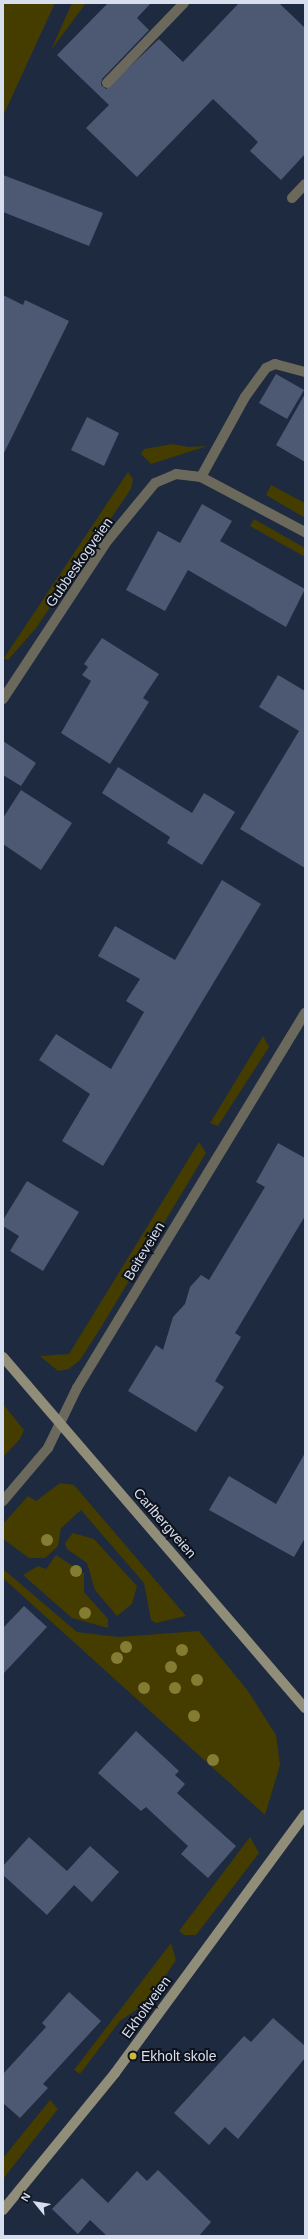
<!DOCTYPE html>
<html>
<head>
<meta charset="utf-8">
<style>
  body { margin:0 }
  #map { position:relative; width:308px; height:2239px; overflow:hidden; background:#1e2a40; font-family:Arial,sans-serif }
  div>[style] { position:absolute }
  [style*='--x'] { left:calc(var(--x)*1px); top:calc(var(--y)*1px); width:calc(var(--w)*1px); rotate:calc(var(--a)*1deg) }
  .green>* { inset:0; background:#453c00 }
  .building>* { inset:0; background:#4d5973 }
  .lane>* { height:10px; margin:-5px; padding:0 5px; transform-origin:5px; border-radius:5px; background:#6b695c }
  .street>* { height:10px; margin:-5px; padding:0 5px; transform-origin:5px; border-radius:5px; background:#6b695c }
  .secondary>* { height:10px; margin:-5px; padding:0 5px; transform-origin:5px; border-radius:5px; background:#908d78 }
  .trees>* { width:12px; height:12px; margin:-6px; border-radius:50%; background:#837c32 }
  .dots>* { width:11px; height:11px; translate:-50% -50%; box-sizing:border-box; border:2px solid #0d121c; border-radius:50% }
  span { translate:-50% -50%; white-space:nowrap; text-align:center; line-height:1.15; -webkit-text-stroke:4px #0d121c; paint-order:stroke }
  .street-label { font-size:14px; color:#d7dfee }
  .poi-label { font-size:14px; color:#d7dfee }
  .left { translate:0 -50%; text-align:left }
  .frame { position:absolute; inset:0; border:4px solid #d7dfee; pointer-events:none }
  .north { position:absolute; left:16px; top:2183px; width:40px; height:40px; -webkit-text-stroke:3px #0d121c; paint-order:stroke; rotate:300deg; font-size:11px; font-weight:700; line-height:16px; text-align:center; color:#d7dfee }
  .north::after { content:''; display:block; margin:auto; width:14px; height:18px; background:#d7dfee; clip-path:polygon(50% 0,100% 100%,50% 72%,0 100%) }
</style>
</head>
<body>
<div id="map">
  <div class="green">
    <div style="clip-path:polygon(3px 3px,55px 3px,3px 116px)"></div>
    <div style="clip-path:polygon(72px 3px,86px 3px,51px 50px,63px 23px)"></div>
    <div style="clip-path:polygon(173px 444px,188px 447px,207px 446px,151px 464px,141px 454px,144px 449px)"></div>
    <div style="clip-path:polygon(128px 472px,133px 479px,131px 489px,36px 628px,8px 660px,4px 658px)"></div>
    <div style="clip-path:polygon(271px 485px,305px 503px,305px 518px,266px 495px)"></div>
    <div style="clip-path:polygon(254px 519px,305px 548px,305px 557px,250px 526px)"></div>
    <div style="clip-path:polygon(263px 1036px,269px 1047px,218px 1126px,210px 1123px)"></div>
    <div style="clip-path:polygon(199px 1142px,206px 1153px,100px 1329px,80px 1360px,69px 1369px,58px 1371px,40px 1356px,69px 1354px)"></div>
    <div style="clip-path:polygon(3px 1404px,24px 1430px,20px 1439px,3px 1457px)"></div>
    <div style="clip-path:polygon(60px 1483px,74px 1485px,186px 1616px,156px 1623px,151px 1620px,144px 1583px,81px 1510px,61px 1528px,58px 1546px,45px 1558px,29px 1558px,3px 1539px,3px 1524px,28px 1496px,36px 1501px)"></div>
    <div style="clip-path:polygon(73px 1533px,94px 1539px,137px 1586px,132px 1604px,117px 1616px,95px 1590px,87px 1563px,67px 1549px,65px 1543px)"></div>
    <div style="clip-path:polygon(56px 1555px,84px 1573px,84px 1592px,108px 1619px,108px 1628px,72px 1618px,23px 1575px,38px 1566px,46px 1569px)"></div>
    <div style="clip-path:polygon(3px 1569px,77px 1632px,118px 1637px,199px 1631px,248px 1691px,276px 1735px,280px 1765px,265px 1815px,3px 1578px)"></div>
    <div style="clip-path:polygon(250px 1837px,259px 1853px,196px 1935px,184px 1935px,179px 1931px)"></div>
    <div style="clip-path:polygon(171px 1943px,176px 1960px,166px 1975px,143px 2005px,120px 2021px,80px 2074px,74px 2070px)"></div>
    <div style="clip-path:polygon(50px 2100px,58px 2109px,3px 2179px,3px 2158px)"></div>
  </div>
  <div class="building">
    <div style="clip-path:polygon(108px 3px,151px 3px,137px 18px,149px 30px,102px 79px,101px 85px,106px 89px,159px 39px,183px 62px,239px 3px,279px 3px,305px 28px,305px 154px,281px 180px,250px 151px,258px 142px,213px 99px,137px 177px,86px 128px,109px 105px,57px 55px)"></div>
    <div style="clip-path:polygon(3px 175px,103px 213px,89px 246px,3px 212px)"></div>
    <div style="clip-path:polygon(3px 295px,23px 305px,25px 300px,69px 321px,3px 455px)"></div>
    <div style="clip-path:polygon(276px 374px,304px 390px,287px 419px,259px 403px)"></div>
    <div style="clip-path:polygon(305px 394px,305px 462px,276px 445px)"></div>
    <div style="clip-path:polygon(87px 417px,119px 433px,104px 466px,71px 450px)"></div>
    <div style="clip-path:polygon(202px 504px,232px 521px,220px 541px,305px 589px,286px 627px,188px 570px,165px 611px,126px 590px,158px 531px,180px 543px)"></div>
    <div style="clip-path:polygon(102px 638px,159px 674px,143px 698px,149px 702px,110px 764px,61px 733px,91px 681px,82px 675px,88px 667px,84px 664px)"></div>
    <div style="clip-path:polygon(278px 675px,305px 691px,305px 868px,240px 829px,299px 731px,259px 707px)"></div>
    <div style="clip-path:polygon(3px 741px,36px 763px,21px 786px,3px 775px)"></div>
    <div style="clip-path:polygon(118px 767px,192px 813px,204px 793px,235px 812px,202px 865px,167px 843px,170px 837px,102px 793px)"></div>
    <div style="clip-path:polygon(21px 790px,72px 823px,41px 870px,3px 844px,3px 818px)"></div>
    <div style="clip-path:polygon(222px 880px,261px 904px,103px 1166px,62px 1141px,90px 1094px,39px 1060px,56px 1034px,111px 1069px,144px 1012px,126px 1001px,140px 979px,98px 956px,115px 926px,175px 960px)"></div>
    <div style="clip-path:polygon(278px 1143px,305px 1158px,305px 1216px,235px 1333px,241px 1337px,215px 1381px,224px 1387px,196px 1432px,128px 1391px,156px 1345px,163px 1350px,173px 1317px,185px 1304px,190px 1287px,201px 1275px,209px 1280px,265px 1187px,256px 1182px)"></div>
    <div style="clip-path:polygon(27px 1181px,79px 1212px,43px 1271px,10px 1251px,19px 1236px,3px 1226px,3px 1220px)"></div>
    <div style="clip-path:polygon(305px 1453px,305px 1538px,294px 1557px,209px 1510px,229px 1476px,276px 1504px)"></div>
    <div style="clip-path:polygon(24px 1606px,47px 1627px,3px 1674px,3px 1628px)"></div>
    <div style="clip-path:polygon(136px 1731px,179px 1771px,175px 1775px,185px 1784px,177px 1793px,236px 1846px,208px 1878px,181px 1854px,188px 1846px,146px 1807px,141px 1811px,98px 1773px)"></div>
    <div style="clip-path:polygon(29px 1837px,67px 1871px,90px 1846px,119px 1872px,92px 1902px,74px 1885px,47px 1915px,3px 1875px,3px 1866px)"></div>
    <div style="clip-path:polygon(69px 1992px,101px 2021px,43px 2084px,48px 2088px,20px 2118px,3px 2103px,3px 2074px,46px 2027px,42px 2023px)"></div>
    <div style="clip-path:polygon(273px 2018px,305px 2046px,305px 2058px,238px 2139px,225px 2127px,209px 2145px,174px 2113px,244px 2036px,251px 2042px)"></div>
    <div style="clip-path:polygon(158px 2170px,211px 2222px,199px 2236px,107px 2236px,90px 2220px,78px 2234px,52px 2209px,82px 2178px,108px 2203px,137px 2171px,147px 2181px)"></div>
  </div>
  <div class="lane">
    <div style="--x:107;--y:83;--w:111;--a:-46.1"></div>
    <div style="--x:292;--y:198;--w:19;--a:-47"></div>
    <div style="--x:201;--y:477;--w:91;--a:-61.2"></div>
    <div style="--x:245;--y:397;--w:36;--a:-54"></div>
    <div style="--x:266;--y:368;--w:10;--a:-24"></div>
    <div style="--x:275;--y:364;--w:31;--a:15"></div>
  </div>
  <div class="street">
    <div style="--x:3;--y:699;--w:191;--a:-56.6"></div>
    <div style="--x:108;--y:540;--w:74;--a:-50.5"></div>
    <div style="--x:155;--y:483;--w:23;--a:-23"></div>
    <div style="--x:176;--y:474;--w:25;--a:7"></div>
    <div style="--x:201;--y:477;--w:118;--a:27.9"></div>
    <div style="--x:3;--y:1501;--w:70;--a:-49.7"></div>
    <div style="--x:48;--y:1448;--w:67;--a:-64.2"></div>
    <div style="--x:77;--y:1388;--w:439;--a:-58.7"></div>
  </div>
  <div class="secondary">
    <div style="--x:3;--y:1357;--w:463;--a:49.3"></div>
    <div style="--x:3;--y:2210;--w:177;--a:-50.7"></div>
    <div style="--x:115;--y:2073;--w:321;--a:-53.7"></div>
  </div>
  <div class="trees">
    <div style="left:47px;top:1540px"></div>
    <div style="left:76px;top:1571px"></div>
    <div style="left:85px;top:1613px"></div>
    <div style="left:126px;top:1647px"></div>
    <div style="left:182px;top:1650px"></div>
    <div style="left:117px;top:1658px"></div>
    <div style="left:171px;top:1667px"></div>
    <div style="left:197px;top:1680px"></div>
    <div style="left:144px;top:1688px"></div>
    <div style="left:175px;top:1688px"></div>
    <div style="left:194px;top:1716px"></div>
    <div style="left:213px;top:1760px"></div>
  </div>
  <div class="dots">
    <div style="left:133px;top:2056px;background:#cdb938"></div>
  </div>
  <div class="street-label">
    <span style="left:79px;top:562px;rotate:-55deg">Gubbeskogveien</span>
    <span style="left:144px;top:1251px;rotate:-59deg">Beiteveien</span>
    <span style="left:165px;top:1523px;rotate:49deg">Carlbergveien</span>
    <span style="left:146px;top:2007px;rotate:-54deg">Ekholtveien</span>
  </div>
  <div class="poi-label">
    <span class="left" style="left:141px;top:2056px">Ekholt skole</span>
  </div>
  <div class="frame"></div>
  <div class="north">N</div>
</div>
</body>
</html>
